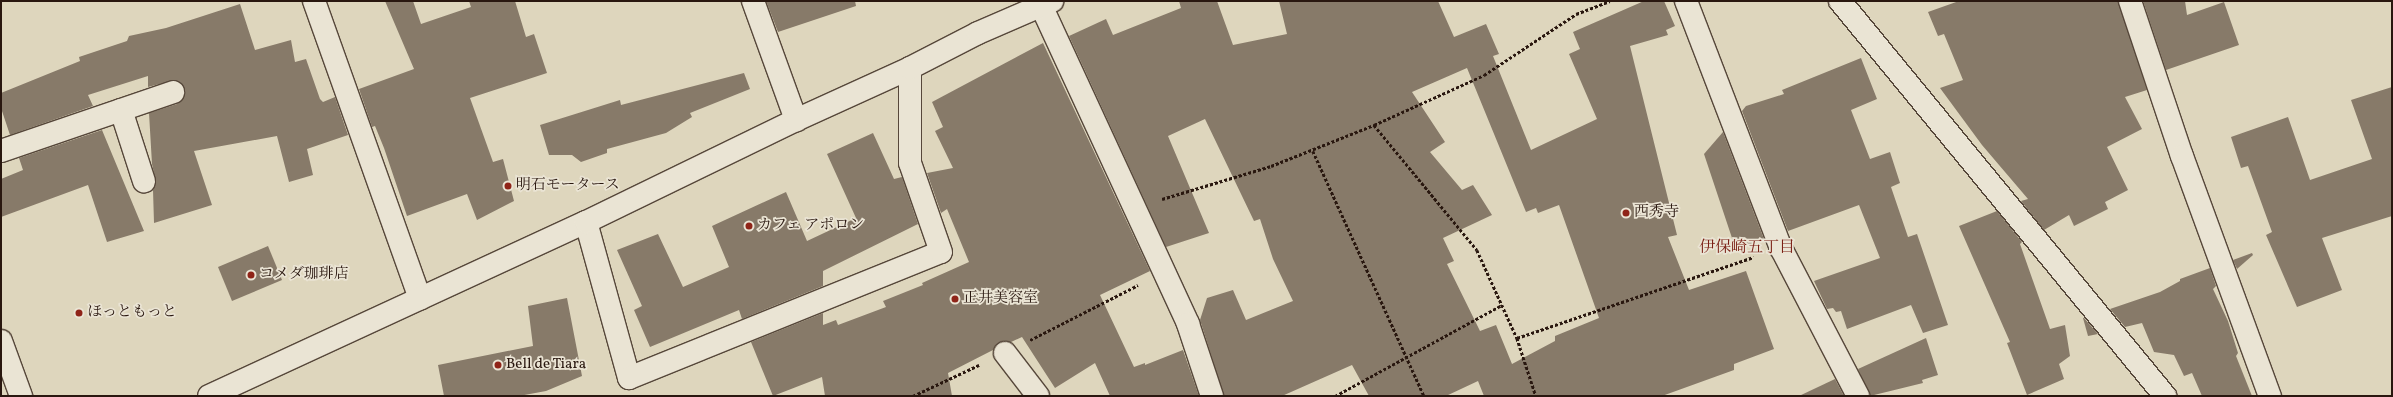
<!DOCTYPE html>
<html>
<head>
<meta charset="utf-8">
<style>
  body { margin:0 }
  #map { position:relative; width:2393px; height:397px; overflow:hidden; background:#ded6bd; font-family:Vollkorn,"Noto Serif JP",serif }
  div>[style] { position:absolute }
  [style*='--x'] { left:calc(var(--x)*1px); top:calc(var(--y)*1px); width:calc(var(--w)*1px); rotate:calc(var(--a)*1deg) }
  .building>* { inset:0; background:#877a69 }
  .path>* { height:2.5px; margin-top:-1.25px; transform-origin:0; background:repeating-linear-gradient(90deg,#29170f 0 3px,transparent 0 5px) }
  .roads { filter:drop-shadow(1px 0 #56473a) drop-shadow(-1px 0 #56473a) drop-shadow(0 1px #56473a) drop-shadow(0 -1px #56473a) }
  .minor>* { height:22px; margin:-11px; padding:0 11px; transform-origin:11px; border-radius:11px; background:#eae4d4 }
  .tertiary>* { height:22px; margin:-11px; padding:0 11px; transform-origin:11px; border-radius:11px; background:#eae4d4 }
  .dots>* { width:11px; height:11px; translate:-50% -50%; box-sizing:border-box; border:2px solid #eae4d4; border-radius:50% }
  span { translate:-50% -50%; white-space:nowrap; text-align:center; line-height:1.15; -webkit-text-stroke:3.5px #eae4d4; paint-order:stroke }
  .poi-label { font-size:15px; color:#29170f }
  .left { translate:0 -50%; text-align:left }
  .neighbourhood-label { font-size:16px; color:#7a1f14 }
  .frame { position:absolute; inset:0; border:2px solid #29170f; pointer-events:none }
</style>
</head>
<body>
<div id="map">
  <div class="building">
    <div style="clip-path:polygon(385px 1px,413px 1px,421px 24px,471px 7px,469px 1px,515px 1px,526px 37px,534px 34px,547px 73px,470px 98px,493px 162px,503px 159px,514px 201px,477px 220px,467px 194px,407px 216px,384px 148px,375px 126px,372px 127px,359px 89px,414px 69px)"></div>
    <div style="clip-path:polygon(766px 1px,855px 1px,856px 6px,778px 32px)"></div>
    <div style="clip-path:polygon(evenodd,1179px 1px,1217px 1px,1233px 45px,1287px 34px,1279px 1px,1438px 1px,1454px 37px,1486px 24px,1499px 54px,1493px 56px,1531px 150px,1597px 119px,1569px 54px,1580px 49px,1573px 32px,1644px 1px,1664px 1px,1675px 26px,1666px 30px,1668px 35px,1630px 46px,1677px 235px,1668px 237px,1689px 290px,1746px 271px,1774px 349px,1734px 364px,1734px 370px,1662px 396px,1484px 396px,1478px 381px,1446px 396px,1369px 396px,1352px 365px,1282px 396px,1224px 396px,1200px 320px,1207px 298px,1233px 290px,1246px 320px,1293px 301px,1273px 259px,1260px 219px,1254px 221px,1205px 119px,1168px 136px,1209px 233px,1166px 247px,1069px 36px,1106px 19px,1113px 35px,1181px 8px,1179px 1px,1467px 68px,1526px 212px,1536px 208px,1538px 213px,1559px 205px,1599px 318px,1555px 336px,1555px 341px,1512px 364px,1496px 325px,1480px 331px,1447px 264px,1454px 261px,1443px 238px,1492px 215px,1473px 185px,1462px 190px,1430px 152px,1445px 142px,1412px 92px,1467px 68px)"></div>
    <div style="clip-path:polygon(1959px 1px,2118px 1px,2147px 90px,2125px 97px,2142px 129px,2107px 147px,2128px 190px,2105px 202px,2108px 209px,2074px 226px,2069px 215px,2044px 230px,2021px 201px,2028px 199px,1982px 145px,1940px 88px,1963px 80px,1944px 34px,1938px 36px,1928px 12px)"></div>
    <div style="clip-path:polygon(2143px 1px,2185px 1px,2187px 15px,2224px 2px,2239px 45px,2166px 70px)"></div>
    <div style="clip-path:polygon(240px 4px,255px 50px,291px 40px,295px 62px,306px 59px,320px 99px,323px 102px,335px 97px,348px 135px,307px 149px,313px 175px,289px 182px,277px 136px,194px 151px,212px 205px,154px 223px,153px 190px,156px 183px,152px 164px,149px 113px,177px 104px,185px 94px,181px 83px,175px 80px,148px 87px,148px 76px,88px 95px,93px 106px,10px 135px,1px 108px,1px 93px,80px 61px,79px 57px,127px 41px,129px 36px,166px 28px)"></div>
    <div style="clip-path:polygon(1043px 43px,1150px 271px,1100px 295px,1134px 367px,1145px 363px,1145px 365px,1183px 350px,1199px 396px,1110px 396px,1095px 363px,1055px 388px,1022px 337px,1011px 342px,998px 343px,993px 350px,948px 373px,952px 396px,825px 396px,822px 377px,773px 396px,751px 342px,823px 313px,823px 325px,836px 320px,838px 325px,886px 307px,883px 301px,923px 285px,922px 283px,969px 262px,947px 209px,941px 213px,927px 173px,953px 168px,935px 131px,943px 127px,932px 102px)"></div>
    <div style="clip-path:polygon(1861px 58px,1877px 99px,1851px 110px,1870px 159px,1890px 152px,1900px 183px,1891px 187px,1908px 237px,1917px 234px,1948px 325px,1923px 333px,1911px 305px,1847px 329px,1841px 311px,1836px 312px,1833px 308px,1827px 309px,1814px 281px,1880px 258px,1859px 205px,1788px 231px,1742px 111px,1746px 106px,1784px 94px,1782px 90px)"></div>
    <div style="clip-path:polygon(744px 73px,750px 89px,690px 113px,692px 117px,666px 133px,607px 149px,607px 153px,581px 162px,572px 155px,549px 155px,540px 125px,620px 100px,621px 105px)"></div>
    <div style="clip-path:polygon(2392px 87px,2392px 216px,2322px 238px,2342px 290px,2297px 307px,2266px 235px,2272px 232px,2248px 166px,2241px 168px,2231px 137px,2288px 117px,2310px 180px,2372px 159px,2351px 100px)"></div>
    <div style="clip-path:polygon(102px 130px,144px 231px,107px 242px,88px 185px,1px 217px,1px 179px,23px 170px,19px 158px)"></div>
    <div style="clip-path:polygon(1723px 132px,1764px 239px,1736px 250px,1704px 154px)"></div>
    <div style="clip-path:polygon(873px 133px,894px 179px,902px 177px,918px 224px,823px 271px,823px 286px,742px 319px,739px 310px,650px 347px,634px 310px,642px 306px,617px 250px,658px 234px,683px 287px,729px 267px,712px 226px,786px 192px,807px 241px,856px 218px,827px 154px)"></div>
    <div style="clip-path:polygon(1997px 211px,2022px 242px,2020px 244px,2050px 329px,2065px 325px,2070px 356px,2059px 364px,2064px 379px,2027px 395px,2007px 343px,2010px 342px,1959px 226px)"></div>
    <div style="clip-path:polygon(268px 246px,282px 280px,232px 301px,218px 267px)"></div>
    <div style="clip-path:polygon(2252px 253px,2253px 255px,2237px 269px,2233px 260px)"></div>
    <div style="clip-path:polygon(2210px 268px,2216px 286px,2213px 289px,2228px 321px,2238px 353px,2236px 356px,2252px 396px,2202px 396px,2192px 373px,2184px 376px,2174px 355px,2154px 352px,2142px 323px,2125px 327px,2110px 309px,2160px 292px,2180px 281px,2180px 279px)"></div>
    <div style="clip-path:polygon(567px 298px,582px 376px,546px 391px,519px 396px,444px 396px,438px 365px,533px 346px,528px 306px)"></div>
    <div style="clip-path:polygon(2083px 318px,2084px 318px,2098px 334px,2088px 336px)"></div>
    <div style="clip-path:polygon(1926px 338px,1938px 375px,1922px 380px,1923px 383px,1870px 396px,1858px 369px)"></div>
    <div style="clip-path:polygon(1835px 379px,1844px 396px,1799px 396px)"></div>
  </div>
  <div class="path">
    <div style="--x:1374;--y:125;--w:162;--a:50.5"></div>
    <div style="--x:1477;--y:250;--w:97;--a:65.6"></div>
    <div style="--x:1517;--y:338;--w:61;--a:71.9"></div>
    <div style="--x:1313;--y:151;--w:269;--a:65.6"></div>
    <div style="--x:1162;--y:199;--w:114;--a:-16.8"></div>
    <div style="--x:1271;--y:166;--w:111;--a:-21.7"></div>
    <div style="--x:1374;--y:125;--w:121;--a:-24.4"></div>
    <div style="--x:1484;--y:75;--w:110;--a:-33.5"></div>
    <div style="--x:1576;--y:14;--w:36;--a:-21"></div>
    <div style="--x:1517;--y:338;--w:250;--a:-18.9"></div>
    <div style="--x:1030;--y:340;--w:121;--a:-27"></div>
    <div style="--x:913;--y:396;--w:73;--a:-25.2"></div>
    <div style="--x:1335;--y:396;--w:190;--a:-28.6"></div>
  </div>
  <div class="roads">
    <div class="minor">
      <div style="--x:314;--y:1;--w:316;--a:70.4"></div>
      <div style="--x:753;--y:1;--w:127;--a:70.1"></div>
      <div style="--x:1039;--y:1;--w:356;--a:65.2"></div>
      <div style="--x:1188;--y:324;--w:76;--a:71.6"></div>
      <div style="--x:1686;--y:1;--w:265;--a:69"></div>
      <div style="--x:1781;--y:248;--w:167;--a:62.5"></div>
      <div style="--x:2130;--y:1;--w:163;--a:71.5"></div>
      <div style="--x:2182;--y:156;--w:256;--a:69.9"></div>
      <div style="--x:121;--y:110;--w:75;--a:72.1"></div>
      <div style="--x:1;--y:151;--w:182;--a:-18.9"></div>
      <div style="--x:586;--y:222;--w:162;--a:74.6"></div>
      <div style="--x:629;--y:378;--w:336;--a:-22"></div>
      <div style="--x:941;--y:252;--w:94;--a:-109.2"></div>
      <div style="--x:910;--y:163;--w:95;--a:-90"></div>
      <div style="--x:1;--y:341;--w:59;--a:70"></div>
      <div style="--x:1005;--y:353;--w:54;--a:52.5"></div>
    </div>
    <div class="tertiary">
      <div style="--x:1840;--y:1;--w:512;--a:50.55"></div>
      <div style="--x:209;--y:396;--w:415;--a:-24.8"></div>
      <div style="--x:586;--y:222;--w:233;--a:-25.9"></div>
      <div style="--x:796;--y:120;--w:125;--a:-24.5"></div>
      <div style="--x:910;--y:68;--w:76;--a:-27.2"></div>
      <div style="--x:978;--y:33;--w:81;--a:-23.4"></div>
    </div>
  </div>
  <div class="dots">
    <div style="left:508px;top:186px;background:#8f2418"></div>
    <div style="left:1626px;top:213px;background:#8f2418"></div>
    <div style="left:749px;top:226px;background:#8f2418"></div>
    <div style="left:251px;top:275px;background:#8f2418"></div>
    <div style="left:955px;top:299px;background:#8f2418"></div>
    <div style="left:79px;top:313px;background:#8f2418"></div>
    <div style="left:498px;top:365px;background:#8f2418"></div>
  </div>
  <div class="poi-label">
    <span class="left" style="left:516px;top:186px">明石モータース</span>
    <span class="left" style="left:1634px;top:213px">西秀寺</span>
    <span class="left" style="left:757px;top:226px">カフェ アポロン</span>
    <span class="left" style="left:259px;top:275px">コメダ珈琲店</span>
    <span class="left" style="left:963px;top:299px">正井美容室</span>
    <span class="left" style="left:87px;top:313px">ほっともっと</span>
    <span class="left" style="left:506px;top:365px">Bell de Tiara</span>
  </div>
  <div class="neighbourhood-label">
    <span style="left:1747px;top:248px">伊保崎五丁目</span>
  </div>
  <div class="frame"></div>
</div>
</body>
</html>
